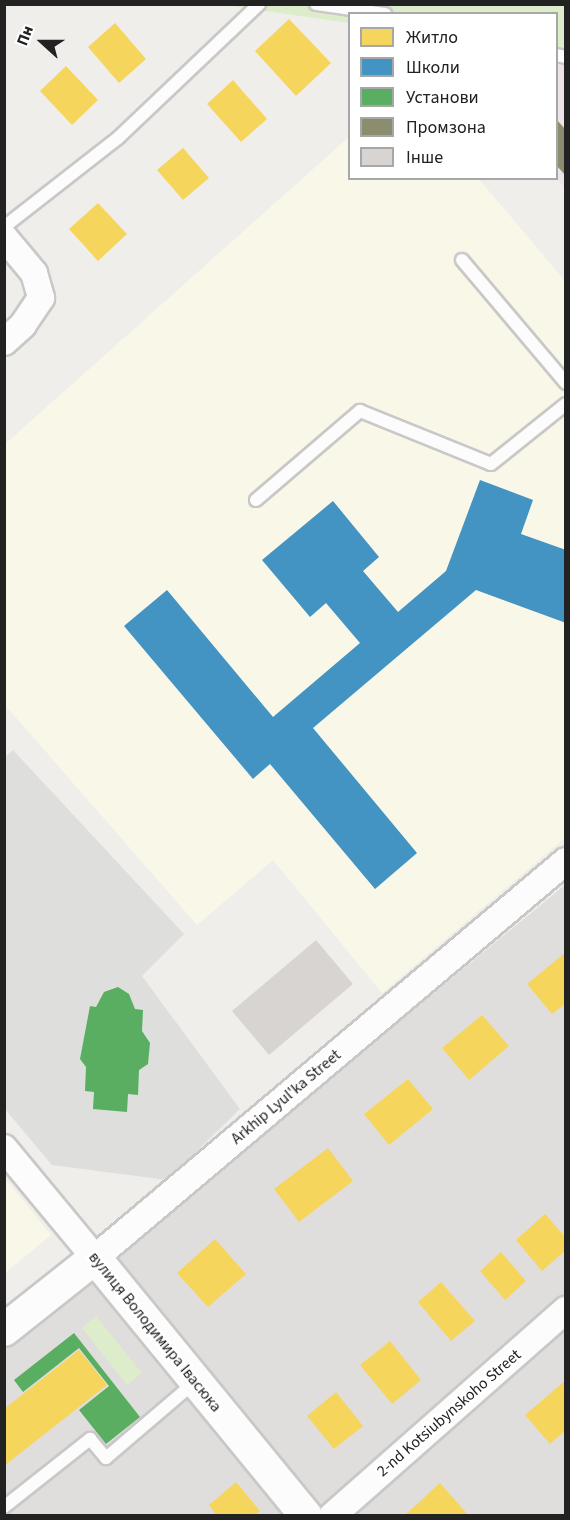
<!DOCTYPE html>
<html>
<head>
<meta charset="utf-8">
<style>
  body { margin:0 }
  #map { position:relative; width:570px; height:1520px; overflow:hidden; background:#f0eeeb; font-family:"Source Sans 3",sans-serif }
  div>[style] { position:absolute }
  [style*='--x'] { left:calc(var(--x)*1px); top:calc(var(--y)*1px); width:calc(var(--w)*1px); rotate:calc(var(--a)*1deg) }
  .residential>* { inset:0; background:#dfdedc }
  .industrial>* { inset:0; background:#ede4e9 }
  .education>* { inset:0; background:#f8f7e8 }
  .religious>* { inset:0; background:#dededc }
  .grass>* { inset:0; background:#ddeccb }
  .homes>* { inset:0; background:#f6d55c }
  .schools>* { inset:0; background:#4393c3 }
  .public>* { inset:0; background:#5aae61 }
  .industry>* { inset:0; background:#8c8c6e }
  .building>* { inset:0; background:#d7d4d2 }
  .roads { filter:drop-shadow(2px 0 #c9c8c7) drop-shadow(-2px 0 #c9c8c7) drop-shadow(0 2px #c9c8c7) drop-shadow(0 -2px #c9c8c7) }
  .service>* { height:12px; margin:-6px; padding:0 6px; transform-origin:6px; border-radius:6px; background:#fdfcfc }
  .minor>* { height:26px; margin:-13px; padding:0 13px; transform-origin:13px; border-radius:13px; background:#fdfcfc }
  .tertiary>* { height:32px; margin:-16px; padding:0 16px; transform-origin:16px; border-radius:16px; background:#fdfcfc }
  span { translate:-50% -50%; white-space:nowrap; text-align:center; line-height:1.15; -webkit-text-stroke:6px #fff; paint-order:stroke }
  .street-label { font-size:16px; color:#222 }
  .frame { position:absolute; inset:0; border:6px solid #222; pointer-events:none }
  .legend { position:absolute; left:348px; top:12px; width:210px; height:168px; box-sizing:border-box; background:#fff; border:2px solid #a7a7a7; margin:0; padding:8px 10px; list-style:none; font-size:18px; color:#222 }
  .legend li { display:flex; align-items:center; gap:12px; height:30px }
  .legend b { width:30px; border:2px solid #a7a7a7 }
  .north { position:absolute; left:12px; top:12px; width:60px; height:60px; -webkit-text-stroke:4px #fff; paint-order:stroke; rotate:291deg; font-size:16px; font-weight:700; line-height:24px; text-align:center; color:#222 }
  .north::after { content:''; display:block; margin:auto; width:21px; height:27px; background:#222; clip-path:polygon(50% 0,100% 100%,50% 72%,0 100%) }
</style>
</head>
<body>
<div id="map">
  <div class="residential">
    <div style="clip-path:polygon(565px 885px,565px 1515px,5px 1516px,5px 1346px)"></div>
  </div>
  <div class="industrial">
    <div style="clip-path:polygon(556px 64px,565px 67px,565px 189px,557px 178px)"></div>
  </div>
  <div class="education">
    <div style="clip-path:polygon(349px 137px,350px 178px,479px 179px,565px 281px,565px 838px,382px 993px,273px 860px,197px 925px,5px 705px,4px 445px)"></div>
    <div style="clip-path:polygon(5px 1178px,51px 1235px,5px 1273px,4px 1273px)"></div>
  </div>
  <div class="religious">
    <div style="clip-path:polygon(13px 750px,184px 934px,142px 976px,240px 1109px,167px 1180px,52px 1165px,5px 1109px,4px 758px)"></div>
  </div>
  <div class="grass">
    <div style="clip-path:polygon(225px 5px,565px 5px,565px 67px,557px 64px,556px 14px,350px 14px,349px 23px)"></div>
    <div style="clip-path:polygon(96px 1316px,142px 1373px,127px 1385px,82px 1328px)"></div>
  </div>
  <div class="homes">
    <div style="clip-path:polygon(289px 19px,331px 63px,296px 96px,255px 51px)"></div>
    <div style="clip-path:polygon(115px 23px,146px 59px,119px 83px,88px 47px)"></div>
    <div style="clip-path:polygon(66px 66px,98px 100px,72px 125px,40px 91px)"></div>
    <div style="clip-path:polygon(233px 80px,267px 119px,241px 142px,207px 104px)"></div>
    <div style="clip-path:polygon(183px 148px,209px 178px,183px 200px,157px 170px)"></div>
    <div style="clip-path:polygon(98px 203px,127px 234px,98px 261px,69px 229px)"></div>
    <div style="clip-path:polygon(566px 952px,566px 1003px,552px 1014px,527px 984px)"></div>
    <div style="clip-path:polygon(482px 1015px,509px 1046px,469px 1080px,442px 1048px)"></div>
    <div style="clip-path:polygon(408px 1079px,433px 1109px,389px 1145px,364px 1114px)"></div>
    <div style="clip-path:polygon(328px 1148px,353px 1181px,299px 1222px,274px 1189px)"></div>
    <div style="clip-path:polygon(545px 1214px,566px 1238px,566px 1250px,542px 1271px,516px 1240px)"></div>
    <div style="clip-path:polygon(215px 1239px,246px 1274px,208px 1307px,177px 1273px)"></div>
    <div style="clip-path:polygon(501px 1252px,526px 1281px,505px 1300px,480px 1271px)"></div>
    <div style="clip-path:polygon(441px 1282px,475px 1321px,451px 1341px,418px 1302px)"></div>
    <div style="clip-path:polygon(390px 1341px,421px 1380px,392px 1404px,360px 1365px)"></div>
    <div style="clip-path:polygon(79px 1350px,107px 1385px,4px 1466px,4px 1409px)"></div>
    <div style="clip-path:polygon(566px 1380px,566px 1430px,550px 1444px,525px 1415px)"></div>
    <div style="clip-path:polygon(336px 1392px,363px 1426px,334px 1449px,307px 1416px)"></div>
    <div style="clip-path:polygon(236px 1482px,260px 1511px,254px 1516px,217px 1516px,209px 1505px)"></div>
    <div style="clip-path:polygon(440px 1483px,469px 1516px,404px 1516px)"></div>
  </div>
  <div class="schools">
    <div style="clip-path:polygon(480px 480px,533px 500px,521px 534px,566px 550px,566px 623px,476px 590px,313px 728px,417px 853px,375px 889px,270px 764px,253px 779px,124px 626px,167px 590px,273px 717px,360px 643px,326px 603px,310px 617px,262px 560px,333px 501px,379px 557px,363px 571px,398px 612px,446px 571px)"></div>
  </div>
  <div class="public">
    <div style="clip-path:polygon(118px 987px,129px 994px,135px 1009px,143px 1010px,142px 1031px,150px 1043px,148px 1064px,139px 1070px,138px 1095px,128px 1094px,127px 1112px,93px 1109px,94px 1092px,85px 1091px,86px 1067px,80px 1059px,90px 1006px,96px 1007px,104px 992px)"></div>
    <div style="clip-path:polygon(74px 1333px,140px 1417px,106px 1444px,79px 1410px,109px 1386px,79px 1348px,23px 1392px,14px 1380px)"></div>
  </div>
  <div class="industry">
    <div style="clip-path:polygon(556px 119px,566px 130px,566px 176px,556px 165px)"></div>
  </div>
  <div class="building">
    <div style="clip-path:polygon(316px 940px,353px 984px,269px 1055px,232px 1011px)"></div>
  </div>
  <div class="roads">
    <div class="service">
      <div style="--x:316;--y:4;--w:70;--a:8.2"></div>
      <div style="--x:556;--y:55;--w:10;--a:11"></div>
      <div style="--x:4;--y:227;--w:145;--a:-38"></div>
      <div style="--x:118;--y:138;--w:195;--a:-43.5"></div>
      <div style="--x:462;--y:260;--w:161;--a:49.8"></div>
      <div style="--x:256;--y:500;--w:137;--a:-40.6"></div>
      <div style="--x:360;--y:411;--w:141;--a:22"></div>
      <div style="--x:491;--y:464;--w:96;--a:-38.7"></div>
      <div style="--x:4;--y:1507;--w:110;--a:-38.3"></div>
      <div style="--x:90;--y:1439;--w:25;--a:50"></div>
      <div style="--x:106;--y:1458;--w:117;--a:-40.5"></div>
    </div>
    <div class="minor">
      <div style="--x:4;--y:237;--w:47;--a:50.2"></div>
      <div style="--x:34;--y:273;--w:26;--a:74"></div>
      <div style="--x:41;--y:298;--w:32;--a:124"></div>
      <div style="--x:23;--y:325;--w:25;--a:138"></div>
      <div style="--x:4;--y:1148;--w:143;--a:50.4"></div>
      <div style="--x:95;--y:1258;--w:616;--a:-40.13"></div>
      <div style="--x:332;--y:1516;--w:312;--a:-41.4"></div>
    </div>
    <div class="tertiary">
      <div style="--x:4;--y:1330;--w:116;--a:-38.4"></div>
      <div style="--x:95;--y:1258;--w:333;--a:50.7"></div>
    </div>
  </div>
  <div class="street-label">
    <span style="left:286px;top:1097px;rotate:-40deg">Arkhip Lyul'ka Street</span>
    <span style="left:155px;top:1332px;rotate:51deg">вулиця Володимира Івасюка</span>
    <span style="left:449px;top:1413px;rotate:-41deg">2-nd Kotsiubynskoho Street</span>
  </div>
  <div class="frame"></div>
  <ul class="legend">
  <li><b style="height:16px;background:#f6d55c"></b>Житло</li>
  <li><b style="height:16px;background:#4393c3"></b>Школи</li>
  <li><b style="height:16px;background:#5aae61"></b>Установи</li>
  <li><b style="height:16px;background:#8c8c6e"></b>Промзона</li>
  <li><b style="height:16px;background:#d7d4d2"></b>Інше</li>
  </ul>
  <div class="north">Пн</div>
</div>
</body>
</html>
